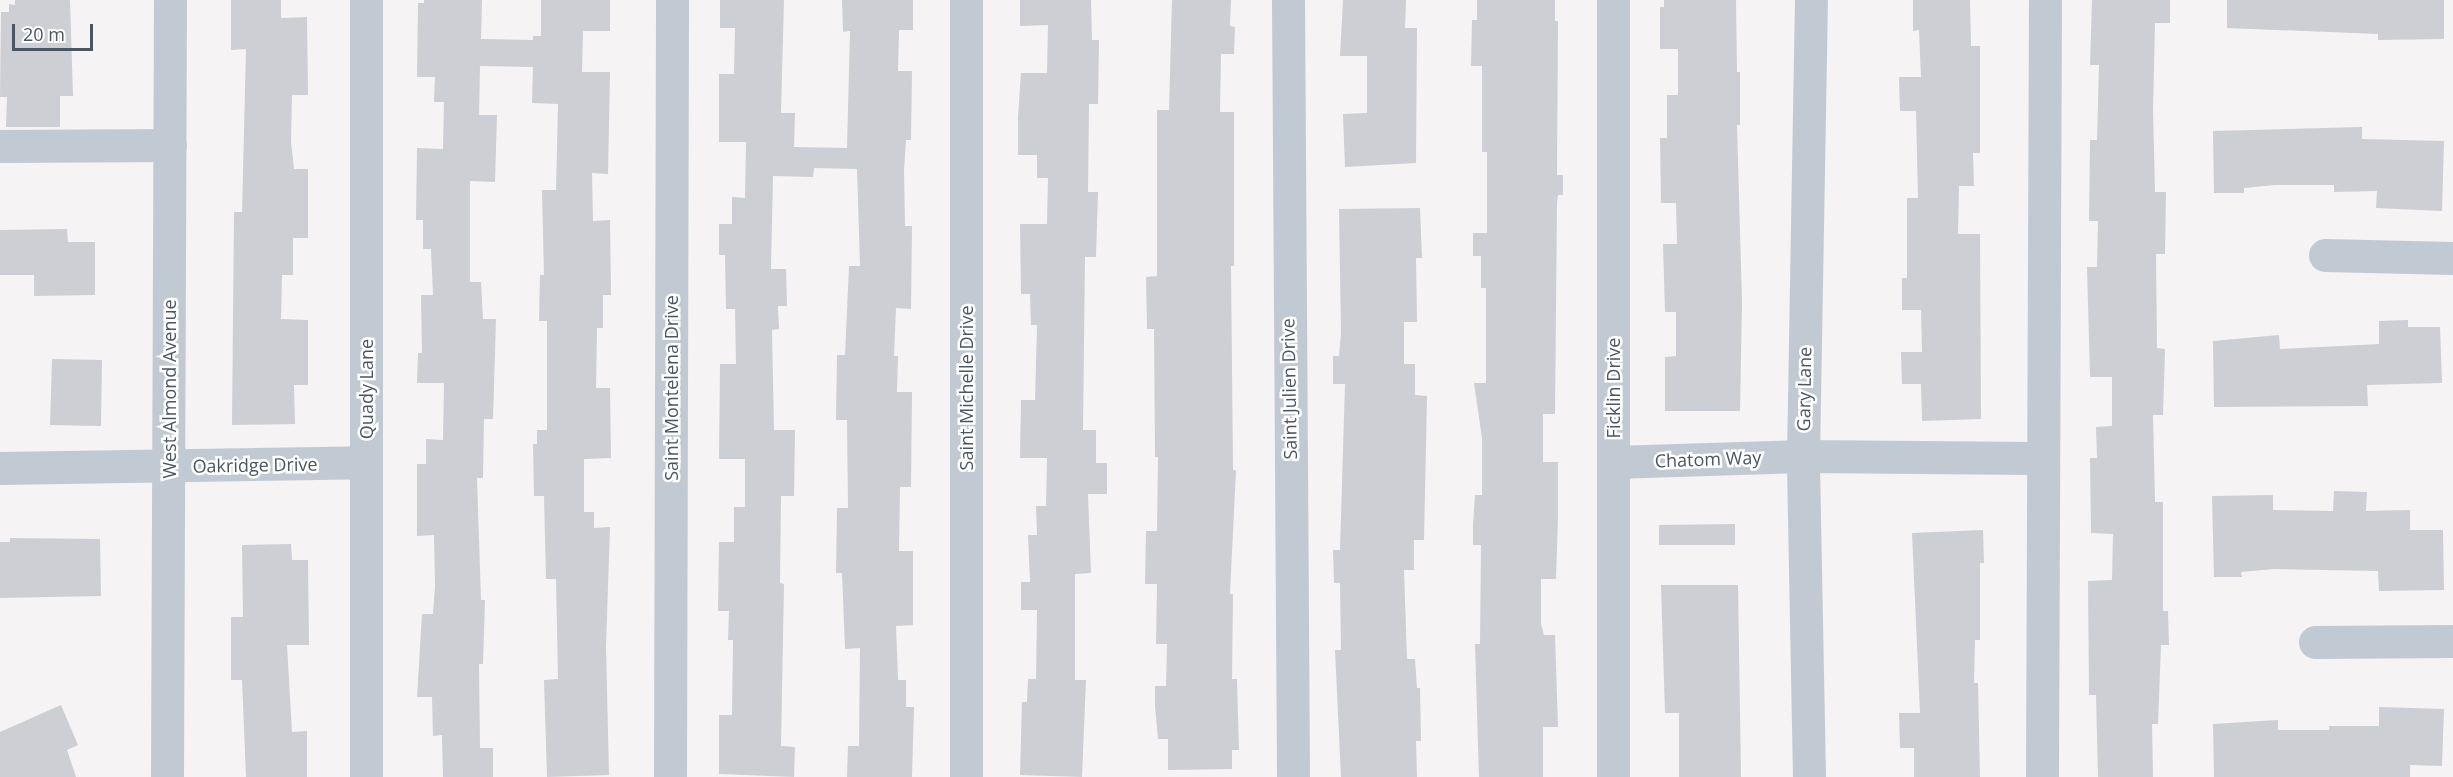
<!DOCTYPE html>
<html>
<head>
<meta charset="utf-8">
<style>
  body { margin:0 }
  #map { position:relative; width:2453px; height:777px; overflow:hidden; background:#f5f3f3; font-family:"Open Sans",sans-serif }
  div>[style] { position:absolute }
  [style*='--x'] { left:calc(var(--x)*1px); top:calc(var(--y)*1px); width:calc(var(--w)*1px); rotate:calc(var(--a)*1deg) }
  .building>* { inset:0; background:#cdcfd5 }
  .minor>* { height:33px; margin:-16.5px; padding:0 16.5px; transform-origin:16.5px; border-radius:16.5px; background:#c1cad2 }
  span { translate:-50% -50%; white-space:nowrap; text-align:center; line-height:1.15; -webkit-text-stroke:5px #fff; paint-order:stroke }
  .street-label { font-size:18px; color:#4a5661 }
  .scale { position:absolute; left:12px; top:24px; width:81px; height:27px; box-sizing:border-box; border:3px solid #4a5661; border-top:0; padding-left:8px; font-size:18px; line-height:21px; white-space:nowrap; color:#4a5661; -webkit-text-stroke:4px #fff; paint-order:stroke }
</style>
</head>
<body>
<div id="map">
  <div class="building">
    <div style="clip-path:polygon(15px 0,70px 0,73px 96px,60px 96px,60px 127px,6px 127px,7px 97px,0 97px,1px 12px,9px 12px,9px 4px,15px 5px)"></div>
    <div style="clip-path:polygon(231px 0,281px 0,281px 18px,307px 17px,308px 95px,292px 95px,291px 142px,294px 169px,308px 169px,308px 238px,293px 238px,293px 275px,282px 275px,281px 319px,308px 320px,308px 385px,294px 385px,295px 424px,232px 425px,234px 212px,242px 212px,246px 49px,231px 50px)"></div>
    <div style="clip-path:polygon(424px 0,482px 0,481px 39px,533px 40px,533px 36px,541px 36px,541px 0,610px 0,610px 31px,583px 31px,582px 72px,610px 72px,608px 174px,592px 173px,593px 221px,610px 220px,611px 295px,603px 295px,603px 328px,597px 328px,596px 388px,610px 388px,611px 458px,584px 459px,584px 512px,594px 512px,594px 528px,610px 527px,606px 646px,609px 775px,547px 777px,544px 680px,558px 679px,556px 579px,546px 579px,544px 496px,534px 496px,533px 444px,537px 444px,537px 430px,547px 430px,547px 321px,539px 321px,540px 275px,544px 275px,542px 190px,556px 190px,558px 104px,532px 103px,533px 67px,480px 66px,479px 115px,497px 115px,495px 182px,470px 181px,470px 282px,481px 282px,483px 319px,496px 319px,493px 419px,484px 419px,483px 478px,477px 478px,481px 600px,485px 600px,483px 664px,479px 664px,480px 748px,493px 748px,493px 777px,443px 777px,442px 735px,433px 736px,432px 697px,417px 697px,422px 614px,433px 614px,435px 586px,434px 535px,417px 536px,417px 464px,426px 464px,426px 439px,443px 440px,444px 383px,417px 383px,418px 353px,422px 353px,421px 295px,433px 295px,431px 249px,423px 249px,423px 220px,416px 220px,417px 148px,443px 149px,444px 102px,434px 102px,435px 77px,417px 77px,418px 3px,424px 3px)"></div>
    <div style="clip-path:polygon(720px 0,784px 0,781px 113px,795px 113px,794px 147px,847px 148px,850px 31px,843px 32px,842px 0,913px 0,913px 30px,899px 30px,898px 71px,912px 71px,911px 140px,906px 140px,904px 170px,905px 226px,912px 226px,911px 309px,896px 308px,894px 356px,898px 356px,897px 392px,912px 392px,911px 487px,900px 487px,899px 551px,913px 551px,913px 625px,896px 626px,898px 680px,906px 680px,906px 707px,914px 707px,912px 777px,847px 777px,848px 746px,859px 746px,860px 648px,845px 649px,842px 573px,836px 573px,837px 508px,848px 508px,847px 420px,836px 420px,837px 355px,845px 355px,849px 266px,860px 266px,857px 169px,814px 168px,813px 177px,773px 176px,771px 269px,786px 269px,787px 306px,778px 306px,779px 329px,772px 330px,774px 430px,795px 430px,794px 496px,781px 496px,780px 583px,784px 584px,781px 746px,795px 747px,794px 777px,719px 774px,719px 715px,732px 715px,733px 640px,728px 640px,729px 611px,718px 611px,719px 542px,734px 542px,734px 507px,745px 507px,745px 459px,719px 459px,720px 364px,736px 364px,735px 309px,726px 309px,725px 255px,719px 255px,719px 224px,732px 224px,732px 197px,745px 198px,746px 142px,719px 142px,719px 74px,734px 74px,735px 28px,720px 28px)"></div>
    <div style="clip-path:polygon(1020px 0,1091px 0,1092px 40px,1099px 40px,1098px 104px,1089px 104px,1088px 192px,1098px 192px,1096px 257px,1085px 257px,1083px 430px,1096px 430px,1096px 463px,1107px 463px,1107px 494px,1088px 494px,1091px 573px,1075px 574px,1075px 680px,1086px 680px,1082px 777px,1020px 775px,1022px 702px,1027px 702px,1028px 679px,1036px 679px,1037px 610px,1021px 610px,1021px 582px,1030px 582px,1028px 535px,1037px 535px,1036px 506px,1046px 506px,1047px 458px,1020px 458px,1021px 400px,1035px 400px,1037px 325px,1031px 325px,1030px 294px,1021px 294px,1020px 224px,1047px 224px,1048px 178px,1037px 178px,1037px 155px,1018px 155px,1018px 117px,1021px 73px,1047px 73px,1048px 25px,1020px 26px)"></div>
    <div style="clip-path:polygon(1172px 0,1231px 0,1230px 26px,1235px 27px,1234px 54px,1221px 54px,1220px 112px,1234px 112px,1234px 266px,1231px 266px,1233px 470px,1236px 470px,1230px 594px,1233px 594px,1232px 679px,1237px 679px,1239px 750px,1232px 750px,1232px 769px,1168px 770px,1168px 739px,1158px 739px,1155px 706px,1155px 686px,1166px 686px,1167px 644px,1156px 644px,1157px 584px,1145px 584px,1146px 531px,1157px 531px,1158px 457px,1155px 457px,1154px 329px,1147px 329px,1146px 277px,1157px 276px,1157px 110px,1169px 110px)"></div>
    <div style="clip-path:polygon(1343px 0,1406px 0,1405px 28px,1417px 28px,1416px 163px,1345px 167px,1343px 114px,1367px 113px,1367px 56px,1340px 56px)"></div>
    <div style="clip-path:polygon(1477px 0,1555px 0,1555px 21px,1558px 21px,1557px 175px,1563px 175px,1563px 195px,1558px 195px,1557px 203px,1555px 414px,1543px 414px,1543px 462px,1558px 462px,1558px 517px,1556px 579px,1541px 579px,1541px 624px,1544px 635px,1555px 635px,1558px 727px,1543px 727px,1543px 777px,1479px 777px,1475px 644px,1480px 644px,1481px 545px,1473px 545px,1473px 525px,1475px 495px,1482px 495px,1482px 438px,1474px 383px,1486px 383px,1486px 288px,1481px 288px,1481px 256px,1473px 256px,1473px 233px,1487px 233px,1487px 152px,1482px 152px,1482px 66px,1471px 66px,1472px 20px,1477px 20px)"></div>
    <div style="clip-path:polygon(1664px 0,1736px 0,1737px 72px,1740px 72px,1740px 125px,1737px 125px,1742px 302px,1740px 411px,1665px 411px,1665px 357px,1676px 356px,1676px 312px,1665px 312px,1663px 244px,1677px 244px,1676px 203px,1661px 203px,1660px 138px,1667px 138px,1667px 95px,1678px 95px,1678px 49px,1660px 49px,1660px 7px,1664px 7px)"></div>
    <div style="clip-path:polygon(1913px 0,1970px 0,1971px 46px,1980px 46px,1980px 153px,1973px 153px,1974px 186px,1959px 186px,1958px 234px,1980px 234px,1981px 419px,1922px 421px,1921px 384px,1902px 384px,1901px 352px,1922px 352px,1921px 310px,1902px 310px,1902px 278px,1907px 278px,1907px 198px,1918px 198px,1916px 111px,1900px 111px,1899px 77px,1921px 77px,1919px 30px,1913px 31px)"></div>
    <div style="clip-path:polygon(2092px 0,2170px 0,2170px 23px,2155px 23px,2153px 110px,2155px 192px,2166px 192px,2165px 254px,2156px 254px,2157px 348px,2165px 349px,2163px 415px,2153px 415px,2155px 502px,2163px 502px,2163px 611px,2168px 611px,2169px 645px,2161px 645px,2158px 724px,2152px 724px,2153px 777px,2098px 777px,2096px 695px,2089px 695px,2088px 581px,2112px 580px,2113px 534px,2091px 533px,2090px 458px,2097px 458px,2096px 427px,2112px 426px,2112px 377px,2090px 377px,2087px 267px,2097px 267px,2098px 221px,2089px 221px,2090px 140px,2097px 140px,2099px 65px,2090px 65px)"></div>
    <div style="clip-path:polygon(2227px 0,2444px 0,2444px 39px,2378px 40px,2378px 34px,2227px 28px)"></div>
    <div style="clip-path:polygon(2362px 127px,2362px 139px,2444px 141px,2442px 211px,2376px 208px,2377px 191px,2334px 192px,2334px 185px,2275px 185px,2244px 188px,2244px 193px,2214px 193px,2213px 131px)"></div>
    <div style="clip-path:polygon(1420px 208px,1422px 258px,1416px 258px,1417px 322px,1404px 322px,1404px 364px,1415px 364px,1415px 395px,1427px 396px,1424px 540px,1414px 540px,1414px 570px,1404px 570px,1407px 659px,1415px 659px,1417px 688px,1420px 688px,1421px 741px,1416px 741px,1417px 777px,1341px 777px,1335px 650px,1341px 650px,1340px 583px,1334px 583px,1333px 550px,1340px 550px,1345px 384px,1333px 384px,1333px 356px,1339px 356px,1341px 333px,1339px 209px)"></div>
    <div style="clip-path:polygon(67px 229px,68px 242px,95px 242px,95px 295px,34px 296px,34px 275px,0 275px,0 230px)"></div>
    <div style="clip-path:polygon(2408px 320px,2408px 327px,2440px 327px,2442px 383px,2367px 385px,2368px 406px,2214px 407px,2213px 341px,2279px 335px,2280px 349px,2379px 344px,2379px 321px)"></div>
    <div style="clip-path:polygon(52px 359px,102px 360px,101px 426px,50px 425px)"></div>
    <div style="clip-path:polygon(2334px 491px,2367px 492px,2366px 511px,2410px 510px,2410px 530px,2443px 530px,2444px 590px,2379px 591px,2378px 571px,2274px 569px,2241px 572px,2242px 577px,2214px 577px,2212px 496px,2273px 495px,2273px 510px,2333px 511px)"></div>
    <div style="clip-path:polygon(1735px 524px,1735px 545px,1659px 545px,1659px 525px)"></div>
    <div style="clip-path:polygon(1983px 530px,1984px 563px,1980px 563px,1980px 640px,1975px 640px,1974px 683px,1978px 683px,1980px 777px,1914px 777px,1914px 748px,1900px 748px,1899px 713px,1920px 713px,1912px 533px)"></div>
    <div style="clip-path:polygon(10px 538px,100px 539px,101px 596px,0 598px,0 542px,10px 542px)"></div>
    <div style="clip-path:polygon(291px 544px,292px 560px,308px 560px,309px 645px,287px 645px,292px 732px,307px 731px,307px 777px,246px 777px,242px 680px,231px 680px,231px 617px,243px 617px,242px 545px)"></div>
    <div style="clip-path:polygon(1661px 585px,1738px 585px,1741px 777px,1679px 777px,1679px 713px,1665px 713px)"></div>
    <div style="clip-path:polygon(61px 705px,78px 745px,67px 750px,76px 777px,0 777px,0 732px)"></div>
    <div style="clip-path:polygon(2379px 707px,2444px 709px,2442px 766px,2410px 765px,2410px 777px,2214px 777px,2213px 724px,2278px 720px,2278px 730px,2329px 730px,2329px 726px,2379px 726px)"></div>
  </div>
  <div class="minor">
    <div style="--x:966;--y:0;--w:777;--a:90"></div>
    <div style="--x:1288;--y:0;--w:777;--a:89.63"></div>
    <div style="--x:1613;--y:0;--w:777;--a:90"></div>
    <div style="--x:0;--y:146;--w:170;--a:-0.3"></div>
    <div style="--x:2325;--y:255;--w:128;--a:1.3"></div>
    <div style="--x:1613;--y:462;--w:190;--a:-1.8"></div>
    <div style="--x:1803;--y:456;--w:240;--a:0.5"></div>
    <div style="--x:0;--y:468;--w:366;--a:-0.9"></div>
    <div style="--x:2315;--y:642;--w:138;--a:-0.4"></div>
    <div style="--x:167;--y:777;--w:777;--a:-89.78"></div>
    <div style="--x:366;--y:777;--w:777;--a:-90"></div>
    <div style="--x:670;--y:777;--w:777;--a:-89.85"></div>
    <div style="--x:1809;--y:777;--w:321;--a:-91.1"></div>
    <div style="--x:1803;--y:456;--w:456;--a:-89"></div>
    <div style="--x:2042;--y:777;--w:777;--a:-89.78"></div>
  </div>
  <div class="street-label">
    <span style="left:671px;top:388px;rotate:-90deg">Saint Montelena Drive</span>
    <span style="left:966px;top:388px;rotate:-90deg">Saint Michelle Drive</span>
    <span style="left:1613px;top:388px;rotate:-90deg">Ficklin Drive</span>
    <span style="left:169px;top:389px;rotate:-90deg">West Almond Avenue</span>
    <span style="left:366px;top:389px;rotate:-90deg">Quady Lane</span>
    <span style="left:1289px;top:389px;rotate:-91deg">Saint Julien Drive</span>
    <span style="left:1804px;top:389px;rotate:-89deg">Gary Lane</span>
    <span style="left:1708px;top:459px;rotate:-2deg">Chatom Way</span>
    <span style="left:255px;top:465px;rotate:-1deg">Oakridge Drive</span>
  </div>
  <div class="scale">20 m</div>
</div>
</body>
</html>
